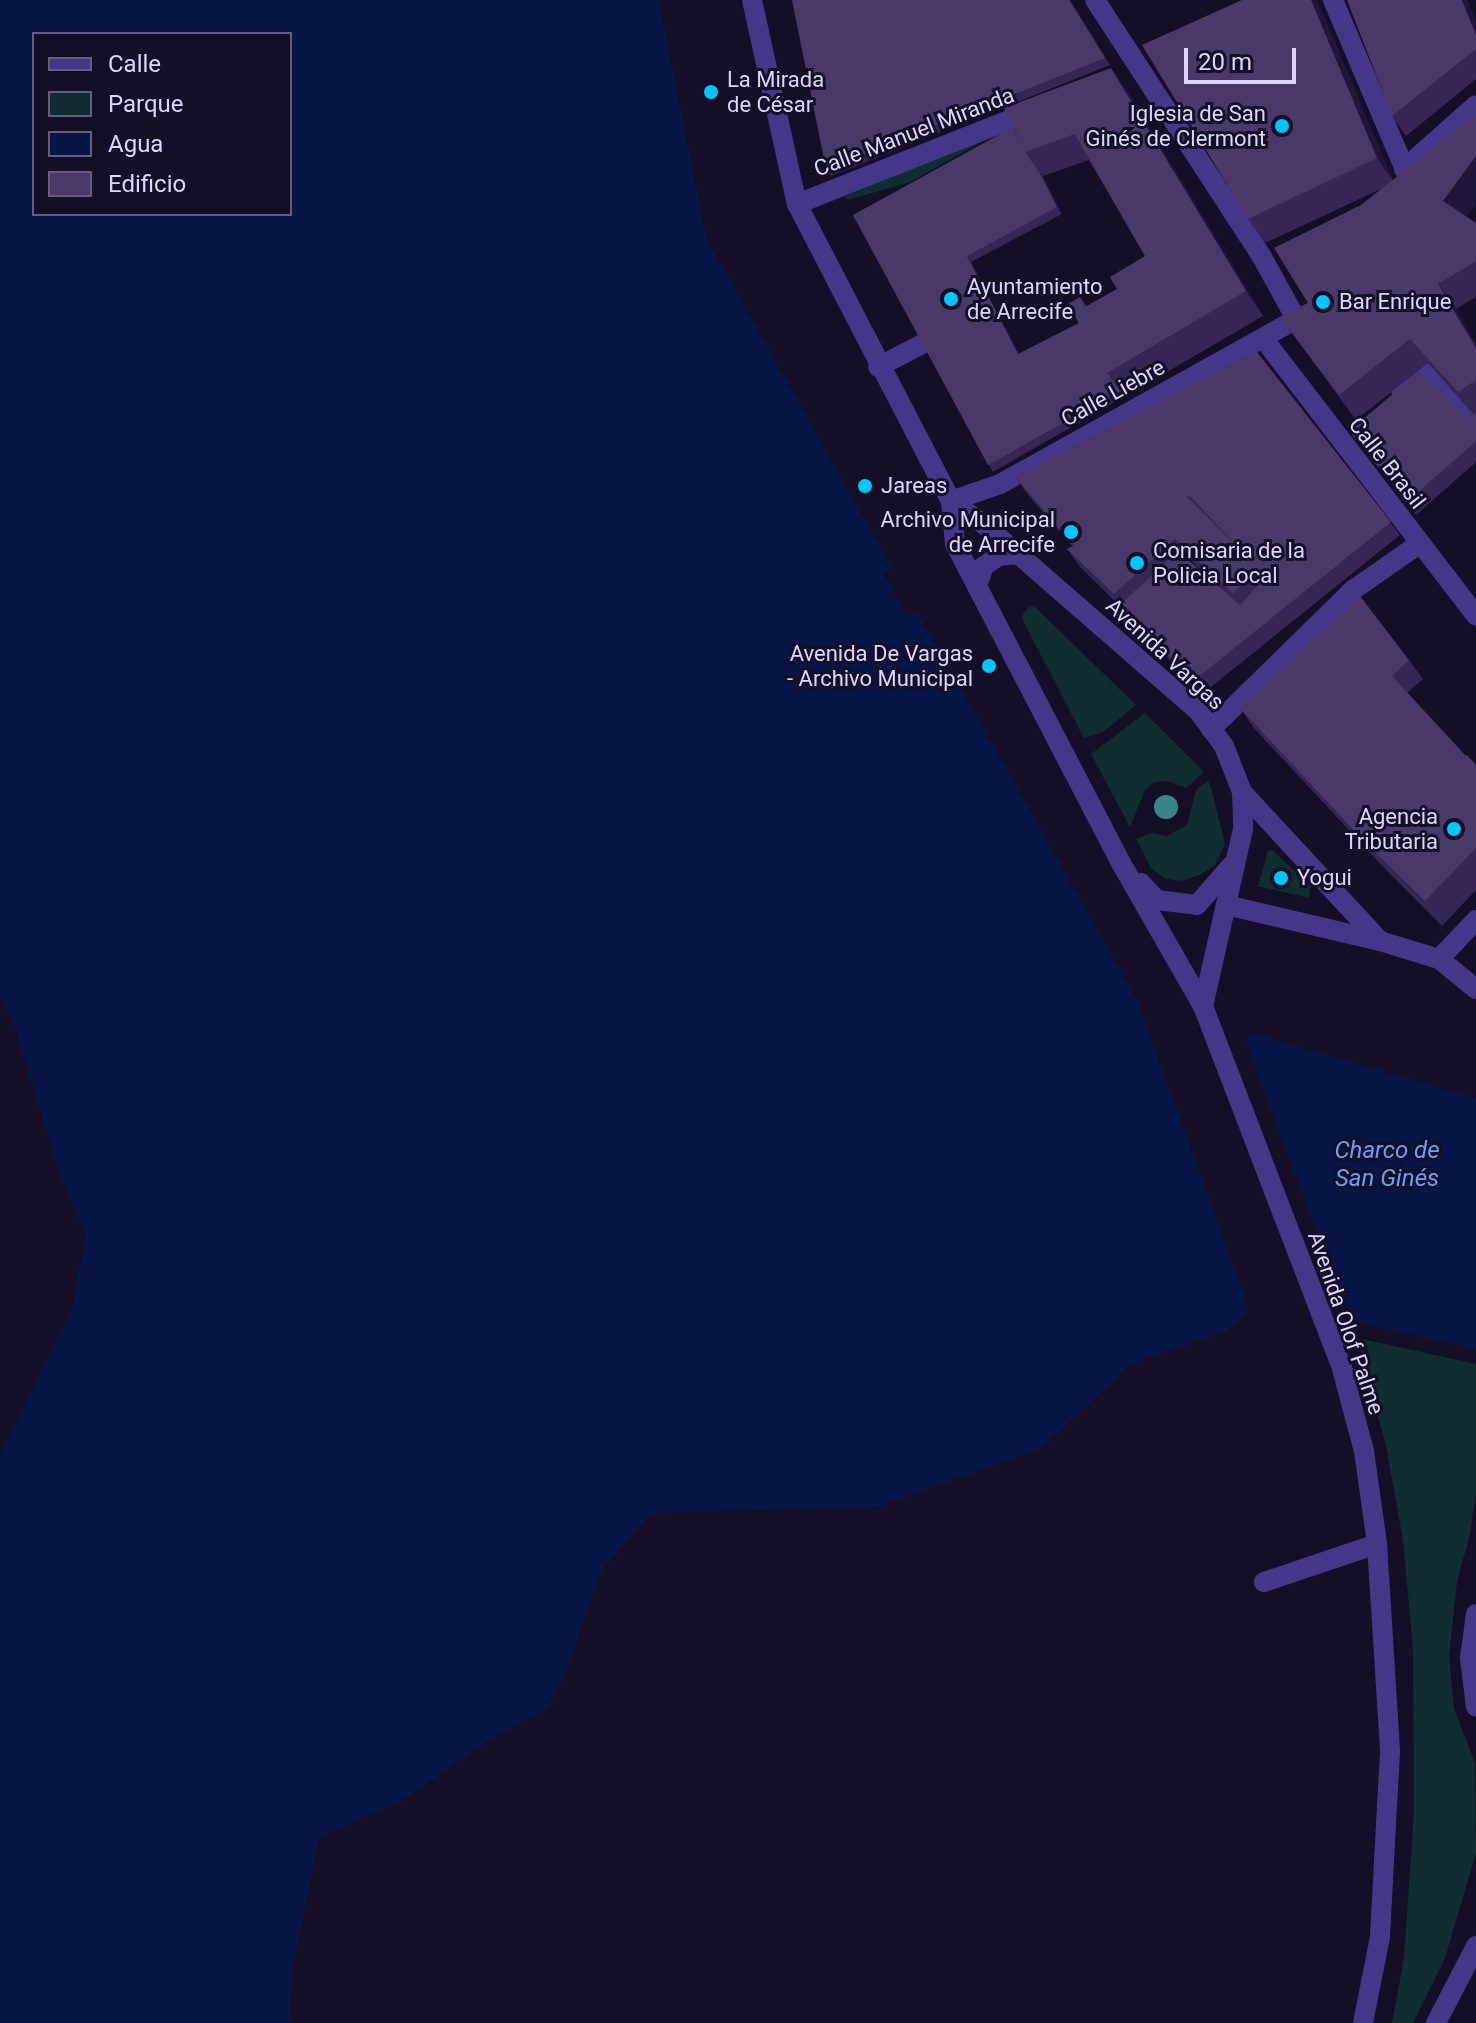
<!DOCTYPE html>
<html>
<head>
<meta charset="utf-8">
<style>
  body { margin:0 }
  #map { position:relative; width:1476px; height:2023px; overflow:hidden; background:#150e27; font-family:Roboto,sans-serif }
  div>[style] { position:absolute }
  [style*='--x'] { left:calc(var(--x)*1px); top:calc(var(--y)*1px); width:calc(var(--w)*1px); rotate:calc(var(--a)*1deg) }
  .green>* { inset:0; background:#102e31 }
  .water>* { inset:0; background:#071647 }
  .minor>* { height:20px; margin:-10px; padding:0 10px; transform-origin:10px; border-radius:10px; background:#443689 }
  .trees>* { width:24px; height:24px; margin:-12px; border-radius:50%; background:#3a8587 }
  .wall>* { inset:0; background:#362656 }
  .shaded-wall>* { inset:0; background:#21153b }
  .building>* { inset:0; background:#483968 }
  .dots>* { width:22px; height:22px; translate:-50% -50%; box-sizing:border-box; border:4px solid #150e27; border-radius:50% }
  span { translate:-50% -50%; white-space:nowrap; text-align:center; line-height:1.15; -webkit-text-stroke:6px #150e27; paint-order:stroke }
  .poi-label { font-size:22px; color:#ded4ff }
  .left { translate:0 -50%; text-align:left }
  .right { translate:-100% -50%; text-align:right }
  .street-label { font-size:22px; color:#ded4ff }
  .water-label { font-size:24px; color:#62a2ff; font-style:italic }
  .legend { position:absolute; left:32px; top:32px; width:260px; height:184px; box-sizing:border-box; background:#150e27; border:2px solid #655d7d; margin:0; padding:10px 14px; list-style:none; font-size:24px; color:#ded4ff }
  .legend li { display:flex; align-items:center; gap:16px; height:40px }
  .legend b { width:40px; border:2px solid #655d7d }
  .scale { position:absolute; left:1184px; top:48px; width:112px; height:36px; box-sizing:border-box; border:4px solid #ded4ff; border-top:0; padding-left:10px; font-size:24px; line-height:28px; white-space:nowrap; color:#ded4ff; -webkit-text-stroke:6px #150e27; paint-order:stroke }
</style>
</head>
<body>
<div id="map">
  <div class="green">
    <div style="clip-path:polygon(1010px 126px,910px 182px,848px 200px,844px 197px)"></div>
    <div style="clip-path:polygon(1030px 606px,1036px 608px,1136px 705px,1103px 732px,1084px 738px,1023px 621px,1023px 614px)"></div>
    <div style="clip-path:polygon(1145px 713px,1204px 772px,1186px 788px,1168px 781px,1154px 782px,1145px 790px,1130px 827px,1091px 754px)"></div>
    <div style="clip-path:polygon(1209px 780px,1225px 844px,1215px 865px,1200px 875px,1181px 881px,1164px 878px,1151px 868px,1136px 839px,1151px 833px,1167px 836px,1187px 825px,1196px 790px)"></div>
    <div style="clip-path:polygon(1272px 850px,1310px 885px,1309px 898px,1258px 886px,1268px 851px)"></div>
    <div style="clip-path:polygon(1362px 1339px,1476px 1364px,1476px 1493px,1470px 1534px,1457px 1582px,1449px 1656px,1454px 1709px,1475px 1763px,1476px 1853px,1445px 1958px,1413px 2023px,1392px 2023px,1404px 1958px,1414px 1812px,1413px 1648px,1403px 1540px,1386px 1446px,1360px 1349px)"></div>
  </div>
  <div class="water">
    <div style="clip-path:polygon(evenodd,0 0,659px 0,707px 240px,892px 568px,883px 573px,906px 616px,916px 611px,936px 645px,1136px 998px,1249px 1309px,1227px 1331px,1130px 1364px,1044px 1447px,878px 1507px,651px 1513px,600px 1573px,567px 1669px,547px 1709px,489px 1740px,400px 1802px,319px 1837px,292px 1971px,289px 2023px,0 2023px,0 1455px,72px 1309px,86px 1235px,60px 1175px,13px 1021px,0 997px,0 0,34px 34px,290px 34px,290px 214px,34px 214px,34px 34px)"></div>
    <div style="clip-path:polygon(1250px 1033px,1476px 1098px,1476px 1349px,1350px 1321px,1246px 1043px)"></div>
  </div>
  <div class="minor">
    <div style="--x:752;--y:0;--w:209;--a:77.6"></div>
    <div style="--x:797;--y:204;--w:335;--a:62.6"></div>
    <div style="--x:951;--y:501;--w:43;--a:84.7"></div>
    <div style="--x:955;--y:544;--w:360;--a:62.5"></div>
    <div style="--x:1121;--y:863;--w:165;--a:60.2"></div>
    <div style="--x:1203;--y:1006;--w:389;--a:69"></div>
    <div style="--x:1342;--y:1369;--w:85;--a:75"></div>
    <div style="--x:1364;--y:1451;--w:94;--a:82"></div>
    <div style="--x:1377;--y:1544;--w:207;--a:86.4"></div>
    <div style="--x:1390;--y:1751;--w:186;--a:93.1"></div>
    <div style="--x:1380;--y:1937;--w:88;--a:101.2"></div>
    <div style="--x:1333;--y:0;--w:202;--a:67"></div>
    <div style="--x:1412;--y:186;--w:10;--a:156"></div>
    <div style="--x:1404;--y:169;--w:96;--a:-41.6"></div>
    <div style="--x:797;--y:204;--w:256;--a:-21.6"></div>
    <div style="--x:1263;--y:338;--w:350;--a:52.5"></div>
    <div style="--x:878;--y:367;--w:54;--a:-27.5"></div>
    <div style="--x:1401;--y:390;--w:31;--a:-38"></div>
    <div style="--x:1425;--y:371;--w:72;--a:45"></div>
    <div style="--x:951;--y:501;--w:52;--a:-19.1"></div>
    <div style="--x:1000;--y:484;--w:339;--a:-29.1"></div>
    <div style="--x:1296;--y:319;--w:71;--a:-118.7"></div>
    <div style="--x:1262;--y:257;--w:306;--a:-123"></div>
    <div style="--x:951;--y:501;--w:43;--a:35.5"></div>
    <div style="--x:986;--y:526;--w:283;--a:41.1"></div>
    <div style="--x:1199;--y:712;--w:42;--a:53.7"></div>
    <div style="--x:1224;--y:746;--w:49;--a:68.6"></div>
    <div style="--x:1242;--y:792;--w:37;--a:88"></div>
    <div style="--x:1243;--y:829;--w:181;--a:102.7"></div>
    <div style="--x:977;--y:586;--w:21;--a:-71"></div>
    <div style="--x:984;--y:566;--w:18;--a:-34"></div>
    <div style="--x:999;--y:556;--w:19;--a:-6"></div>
    <div style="--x:1211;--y:729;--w:199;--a:-44.4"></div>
    <div style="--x:1353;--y:590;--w:80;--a:-34.9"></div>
    <div style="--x:1141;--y:883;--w:23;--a:47"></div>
    <div style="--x:1157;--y:900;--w:40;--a:7.1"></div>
    <div style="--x:1197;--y:905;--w:52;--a:-48.9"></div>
    <div style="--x:1226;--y:905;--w:158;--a:13.2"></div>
    <div style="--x:1380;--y:941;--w:203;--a:-132.8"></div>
    <div style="--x:1380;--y:941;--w:62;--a:17"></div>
    <div style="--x:1439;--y:959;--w:48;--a:39"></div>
    <div style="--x:1439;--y:959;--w:54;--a:-46.5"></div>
    <div style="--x:1264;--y:1582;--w:119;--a:-18.6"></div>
    <div style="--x:1476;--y:1614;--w:44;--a:97.8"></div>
    <div style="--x:1470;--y:1658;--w:49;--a:83"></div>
    <div style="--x:1436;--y:2023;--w:87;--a:-62.5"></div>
  </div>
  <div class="trees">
    <div style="left:1166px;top:807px"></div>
  </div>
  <div class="wall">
    <div style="clip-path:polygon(1070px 0,1110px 65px,831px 176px,826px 169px)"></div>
    <div style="clip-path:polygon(1242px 0,1317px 0,1393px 180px,1467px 217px,1476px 223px,1476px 297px,1456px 309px,1476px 344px,1476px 462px,1416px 515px,1349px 431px,1468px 418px,1473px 414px,1428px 363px,1356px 420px,1280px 317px,1308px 303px,1361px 205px,1383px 188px,1265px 243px,1248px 219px)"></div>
    <div style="clip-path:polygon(1476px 21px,1476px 79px,1406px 136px,1392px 116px)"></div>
    <div style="clip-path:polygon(evenodd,1128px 92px,1263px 316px,1124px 397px,993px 472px,853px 215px,1128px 92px,1089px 160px,1145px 256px,1117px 289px,1087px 306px,1080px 297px,1079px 323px,1019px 354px,971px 262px,1062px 214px,1043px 176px,1089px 160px)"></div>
    <div style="clip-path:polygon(evenodd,1256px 351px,1400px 535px,1201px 695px,1127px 613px,1081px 568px,1067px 549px,1072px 546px,1025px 491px,1016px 478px,1256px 351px,1188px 558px,1222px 589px,1187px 559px,1188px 558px)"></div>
    <div style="clip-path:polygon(1409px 660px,1423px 679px,1407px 693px,1466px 756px,1476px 765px,1476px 890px,1442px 926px,1387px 871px,1253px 727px,1240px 708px)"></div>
  </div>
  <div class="shaded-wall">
    <div style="clip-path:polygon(1311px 0,1317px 0,1394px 182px,1377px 158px)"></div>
    <div style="clip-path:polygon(1462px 0,1467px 0,1476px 21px,1476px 35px)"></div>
    <div style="clip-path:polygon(1111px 68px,1128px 92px,1263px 316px,1246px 291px)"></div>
    <div style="clip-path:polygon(1476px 156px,1476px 204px,1461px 226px,1443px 201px)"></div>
    <div style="clip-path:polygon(1040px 172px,1043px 176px,1062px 214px,1057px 207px)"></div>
    <div style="clip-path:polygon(967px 256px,971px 262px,1023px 361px,1018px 354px)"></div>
    <div style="clip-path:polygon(1438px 284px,1456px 309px,1476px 344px,1476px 348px)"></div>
  </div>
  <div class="building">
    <div style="clip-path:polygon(792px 0,1069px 0,1105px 58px,826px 169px)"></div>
    <div style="clip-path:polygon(1242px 0,1311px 0,1377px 158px,1248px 219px,1142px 45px)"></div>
    <div style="clip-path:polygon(1347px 0,1462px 0,1476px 35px,1476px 49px,1392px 116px)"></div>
    <div style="clip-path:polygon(1111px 68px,1246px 291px,1107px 373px,1068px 304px,1080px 297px,1085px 307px,1117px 289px,1110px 277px,1145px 256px,1075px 134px,1025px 152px,1004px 108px)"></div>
    <div style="clip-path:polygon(1476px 114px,1476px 156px,1443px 201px,1476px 223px,1476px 261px,1438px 284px,1476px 348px,1476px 380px,1458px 392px,1410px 339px,1339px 395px,1280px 317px,1308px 303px,1274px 248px,1361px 205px)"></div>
    <div style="clip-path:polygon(1013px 127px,1025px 152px,1039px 172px,1057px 207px,967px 256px,1018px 354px,1079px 323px,1107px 373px,1120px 391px,988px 465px,853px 215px)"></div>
    <div style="clip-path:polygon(1256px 351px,1391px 522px,1192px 682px,1121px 604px,1178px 551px,1240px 605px,1266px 577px,1190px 496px,1188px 497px,1184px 494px,1074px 546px,1016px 478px)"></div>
    <div style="clip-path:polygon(1419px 372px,1468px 418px,1476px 412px,1476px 441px,1407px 502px,1349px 431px)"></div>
    <div style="clip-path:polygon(1184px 494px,1259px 568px,1233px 593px,1175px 539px,1114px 594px,1067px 549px)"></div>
    <div style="clip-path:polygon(1360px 596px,1409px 660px,1392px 676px,1466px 756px,1370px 847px,1374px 852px,1240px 708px)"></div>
    <div style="clip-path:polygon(1467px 755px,1476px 765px,1476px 848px,1425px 901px,1370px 847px)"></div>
  </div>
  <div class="dots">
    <div style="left:711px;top:92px;background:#00c5ff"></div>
    <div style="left:1282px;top:126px;background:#00c5ff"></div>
    <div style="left:951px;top:299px;background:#00c5ff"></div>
    <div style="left:1323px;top:302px;background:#00c5ff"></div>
    <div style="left:865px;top:486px;background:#00c5ff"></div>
    <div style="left:1071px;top:532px;background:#00c5ff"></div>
    <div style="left:1137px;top:563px;background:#00c5ff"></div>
    <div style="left:989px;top:666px;background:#00c5ff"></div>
    <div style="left:1454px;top:829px;background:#00c5ff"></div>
    <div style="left:1281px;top:878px;background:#00c5ff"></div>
  </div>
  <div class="poi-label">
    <span class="left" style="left:727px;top:92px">La Mirada<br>de César</span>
    <span class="right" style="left:1266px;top:126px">Iglesia de San<br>Ginés de Clermont</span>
    <span class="left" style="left:967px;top:299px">Ayuntamiento<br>de Arrecife</span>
    <span class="left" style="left:1339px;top:302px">Bar Enrique</span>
    <span class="left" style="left:881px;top:486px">Jareas</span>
    <span class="right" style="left:1055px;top:532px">Archivo Municipal<br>de Arrecife</span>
    <span class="left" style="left:1153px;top:563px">Comisaria de la<br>Policia Local</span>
    <span class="right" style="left:973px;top:666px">Avenida De Vargas<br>- Archivo Municipal</span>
    <span class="right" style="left:1438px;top:829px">Agencia<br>Tributaria</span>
    <span class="left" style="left:1297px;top:878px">Yogui</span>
  </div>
  <div class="street-label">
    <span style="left:914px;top:132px;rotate:-21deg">Calle Manuel Miranda</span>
    <span style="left:1113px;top:393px;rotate:-29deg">Calle Liebre</span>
    <span style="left:1387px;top:463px;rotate:52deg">Calle Brasil</span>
    <span style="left:1165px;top:654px;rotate:43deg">Avenida Vargas</span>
    <span style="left:1346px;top:1323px;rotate:71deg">Avenida Olof Palme</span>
  </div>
  <div class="water-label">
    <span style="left:1387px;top:1165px">Charco de<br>San Ginés</span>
  </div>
  <ul class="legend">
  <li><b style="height:10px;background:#443689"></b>Calle</li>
  <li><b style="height:22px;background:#102e31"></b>Parque</li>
  <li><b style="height:22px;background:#071647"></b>Agua</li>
  <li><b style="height:22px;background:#483968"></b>Edificio</li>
  </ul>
  <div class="scale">20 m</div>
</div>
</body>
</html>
